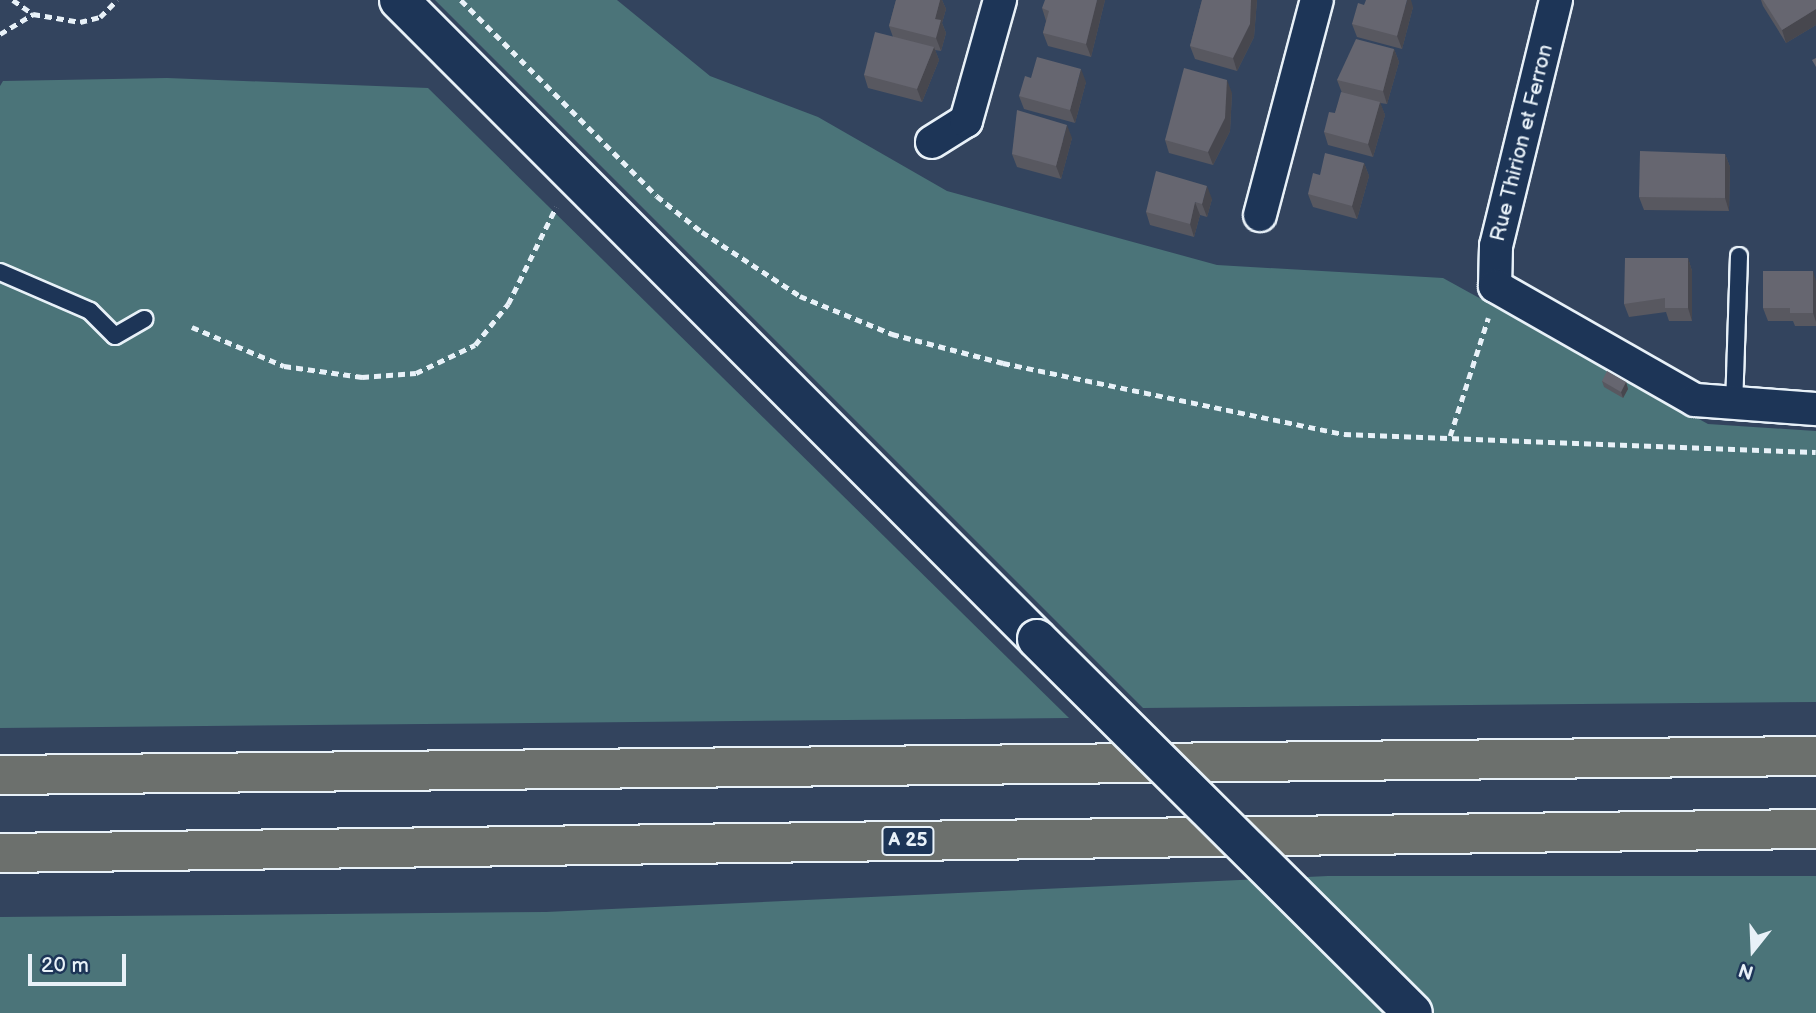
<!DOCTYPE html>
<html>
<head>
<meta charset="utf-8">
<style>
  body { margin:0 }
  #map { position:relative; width:1816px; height:1013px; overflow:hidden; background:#33445e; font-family:"Balsamiq Sans",sans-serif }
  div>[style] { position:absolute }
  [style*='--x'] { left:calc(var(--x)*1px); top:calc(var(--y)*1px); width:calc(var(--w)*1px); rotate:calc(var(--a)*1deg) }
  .green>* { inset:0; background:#4b7479 }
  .path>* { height:4.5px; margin-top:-2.25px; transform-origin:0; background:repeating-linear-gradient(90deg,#e8f1f8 0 7px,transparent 0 12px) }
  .roads { filter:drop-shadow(2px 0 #e8f1f8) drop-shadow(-2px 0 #e8f1f8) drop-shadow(0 2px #e8f1f8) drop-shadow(0 -2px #e8f1f8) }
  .lane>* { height:16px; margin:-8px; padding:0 8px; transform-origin:8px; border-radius:8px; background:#1d3557 }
  .street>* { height:32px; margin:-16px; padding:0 16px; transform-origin:16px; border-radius:16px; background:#1d3557 }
  .secondary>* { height:38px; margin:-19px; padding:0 19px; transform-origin:19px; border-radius:19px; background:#1d3557 }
  .highway>* { height:38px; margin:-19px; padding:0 19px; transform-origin:19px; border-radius:19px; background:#6c706d }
  .bridges { filter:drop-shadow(2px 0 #e8f1f8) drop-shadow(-2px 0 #e8f1f8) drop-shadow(0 2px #e8f1f8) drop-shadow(0 -2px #e8f1f8) }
  .secondary-bridge>* { height:38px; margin:-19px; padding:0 19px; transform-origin:19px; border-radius:19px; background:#1d3557 }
  .wall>* { inset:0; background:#585860 }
  .shaded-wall>* { inset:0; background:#47474e }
  .building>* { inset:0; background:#666670 }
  span { translate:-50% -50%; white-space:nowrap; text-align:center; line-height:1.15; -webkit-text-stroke:6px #1d3557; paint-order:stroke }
  .shield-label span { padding:2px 5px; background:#1d3557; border:2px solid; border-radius:5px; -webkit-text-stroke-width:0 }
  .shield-label { font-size:19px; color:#e8f1f8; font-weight:700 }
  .street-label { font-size:21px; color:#e8f1f8 }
  .north { position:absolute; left:1718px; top:915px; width:70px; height:70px; -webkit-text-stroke:5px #1d3557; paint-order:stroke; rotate:198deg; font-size:19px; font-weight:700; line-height:28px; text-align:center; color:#e8f1f8 }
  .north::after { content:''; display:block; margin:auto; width:24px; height:32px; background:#e8f1f8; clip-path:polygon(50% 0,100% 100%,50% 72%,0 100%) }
  .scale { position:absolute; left:28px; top:954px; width:98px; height:32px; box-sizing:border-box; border:4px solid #e8f1f8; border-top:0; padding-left:9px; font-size:21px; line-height:24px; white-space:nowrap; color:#e8f1f8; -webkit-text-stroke:5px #1d3557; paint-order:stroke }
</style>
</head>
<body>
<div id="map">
  <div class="green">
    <div style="clip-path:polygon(435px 0,617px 0,710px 76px,818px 117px,947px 191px,1217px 265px,1443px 278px,1708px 424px,1816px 431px,1816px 702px,1143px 708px)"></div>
    <div style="clip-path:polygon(167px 78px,428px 88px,1069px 718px,0 728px,0 86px,3px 81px)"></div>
    <div style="clip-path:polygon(1328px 876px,1816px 876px,1816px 1013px,0 1013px,0 917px,546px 912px)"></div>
  </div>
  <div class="path">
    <div style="--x:13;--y:0;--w:24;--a:35"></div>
    <div style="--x:33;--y:14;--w:48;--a:9.7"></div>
    <div style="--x:80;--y:22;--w:21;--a:-14"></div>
    <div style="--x:100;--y:17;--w:24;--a:-45"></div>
    <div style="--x:461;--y:0;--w:277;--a:45"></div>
    <div style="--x:657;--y:196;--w:58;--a:38.7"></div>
    <div style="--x:702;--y:232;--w:117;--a:33.1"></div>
    <div style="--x:800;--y:296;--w:100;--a:22.4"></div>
    <div style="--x:892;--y:334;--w:115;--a:14.6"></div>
    <div style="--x:1003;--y:363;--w:348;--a:11.8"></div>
    <div style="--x:1344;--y:434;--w:472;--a:2.2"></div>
    <div style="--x:0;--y:34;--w:39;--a:-31"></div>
    <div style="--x:192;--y:327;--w:100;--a:23"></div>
    <div style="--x:284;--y:366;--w:79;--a:8"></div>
    <div style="--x:362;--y:377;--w:54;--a:-4.2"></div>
    <div style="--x:416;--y:373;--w:65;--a:-25.4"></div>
    <div style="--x:475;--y:345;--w:53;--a:-51.2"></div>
    <div style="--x:508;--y:304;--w:108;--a:-63.7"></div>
    <div style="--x:1450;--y:436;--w:124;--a:-72.1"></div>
  </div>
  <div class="roads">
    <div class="lane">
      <div style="--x:0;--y:272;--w:98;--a:23.4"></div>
      <div style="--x:90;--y:311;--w:35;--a:45"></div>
      <div style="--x:115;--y:336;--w:34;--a:-30"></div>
      <div style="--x:1734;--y:407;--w:151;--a:-88.1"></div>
    </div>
    <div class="street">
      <div style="--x:1556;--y:0;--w:253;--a:103.7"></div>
      <div style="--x:1496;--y:246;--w:40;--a:91.4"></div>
      <div style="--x:1495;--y:286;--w:230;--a:29.7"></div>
      <div style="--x:1695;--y:400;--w:121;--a:4.3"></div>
      <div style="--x:932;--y:142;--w:40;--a:-32"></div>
      <div style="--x:966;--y:121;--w:126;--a:-74.3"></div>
      <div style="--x:1260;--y:215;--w:222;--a:-75.2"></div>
    </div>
    <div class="secondary">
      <div style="--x:399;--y:0;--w:903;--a:45.04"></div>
    </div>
    <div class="highway">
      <div style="--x:0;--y:775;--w:1816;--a:-0.6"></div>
      <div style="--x:0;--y:853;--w:1816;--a:-0.76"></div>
    </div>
  </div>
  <div class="bridges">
    <div class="secondary-bridge">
      <div style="--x:1037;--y:639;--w:530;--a:44.85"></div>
    </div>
  </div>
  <div class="wall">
    <div style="clip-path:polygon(896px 0,942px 0,946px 9px,942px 23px,946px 33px,941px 51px,935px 50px,939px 60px,922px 102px,868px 88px,864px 75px,893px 37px,889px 26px)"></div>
    <div style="clip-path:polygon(1105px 0,1091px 57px,1048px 46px,1043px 33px,1046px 21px,1042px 8px)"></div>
    <div style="clip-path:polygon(1202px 0,1257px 0,1254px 37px,1237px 71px,1195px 59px,1190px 46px)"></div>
    <div style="clip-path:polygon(1761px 0,1816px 0,1816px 25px,1786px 43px,1763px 6px)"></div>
    <div style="clip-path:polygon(1364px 5px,1413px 7px,1402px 49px,1357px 37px,1352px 24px)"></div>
    <div style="clip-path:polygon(1394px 49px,1399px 62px,1387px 104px,1380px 103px,1385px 115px,1373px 157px,1328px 145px,1324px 132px,1335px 113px,1342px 93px,1337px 80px)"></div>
    <div style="clip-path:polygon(1086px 82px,1075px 123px,1024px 109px,1019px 96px)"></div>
    <div style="clip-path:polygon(1232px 93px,1230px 131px,1213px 165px,1169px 153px,1165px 140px)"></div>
    <div style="clip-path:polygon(1072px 138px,1061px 179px,1017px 167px,1012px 154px)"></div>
    <div style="clip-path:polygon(1725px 154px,1730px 167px,1729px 211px,1644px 210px,1639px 197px)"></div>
    <div style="clip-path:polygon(1364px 163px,1369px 176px,1357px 219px,1313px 207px,1308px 194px)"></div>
    <div style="clip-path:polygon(1212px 199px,1207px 217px,1200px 215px,1194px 237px,1150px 225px,1146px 212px)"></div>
    <div style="clip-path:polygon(1688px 258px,1692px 271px,1692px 321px,1669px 321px,1666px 312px,1629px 317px,1624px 304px)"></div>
    <div style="clip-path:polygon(1816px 281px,1816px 326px,1795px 326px,1793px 321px,1768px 321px,1763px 308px)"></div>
    <div style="clip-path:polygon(1602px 381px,1626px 382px,1628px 389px,1623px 398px,1604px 387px)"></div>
  </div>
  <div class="shaded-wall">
    <div style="clip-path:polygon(940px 0,942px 0,946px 9px,942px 23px,946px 33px,941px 51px,936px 38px,935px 19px)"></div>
    <div style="clip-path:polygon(1097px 0,1105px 0,1091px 57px,1086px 44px)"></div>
    <div style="clip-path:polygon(1251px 0,1257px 0,1254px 37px,1237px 71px,1233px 58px)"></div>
    <div style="clip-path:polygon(1407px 0,1411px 0,1413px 7px,1402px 49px,1397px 36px)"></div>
    <div style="clip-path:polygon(1816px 9px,1816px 25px,1786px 43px,1782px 30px)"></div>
    <div style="clip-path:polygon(934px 47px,939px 60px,922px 102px,917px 89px)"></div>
    <div style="clip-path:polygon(1394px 49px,1399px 62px,1387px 104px,1383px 91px)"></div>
    <div style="clip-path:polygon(1081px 69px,1086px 82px,1075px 123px,1070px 110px)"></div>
    <div style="clip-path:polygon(1227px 80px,1232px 93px,1230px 131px,1213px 165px,1208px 152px)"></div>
    <div style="clip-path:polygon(1380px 102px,1385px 115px,1373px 157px,1368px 144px)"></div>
    <div style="clip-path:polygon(1067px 125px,1072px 138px,1061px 179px,1056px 166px)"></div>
    <div style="clip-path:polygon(1725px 154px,1730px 167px,1729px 211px,1725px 198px)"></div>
    <div style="clip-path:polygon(1364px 163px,1369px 176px,1357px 219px,1352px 206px)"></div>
    <div style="clip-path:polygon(1207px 186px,1212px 199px,1207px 217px,1202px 204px)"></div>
    <div style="clip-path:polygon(1195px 202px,1200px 215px,1194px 237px,1190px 224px)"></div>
    <div style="clip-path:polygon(1688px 258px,1692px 271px,1692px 321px,1688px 308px)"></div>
    <div style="clip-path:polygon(1813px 271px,1816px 281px,1816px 322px,1813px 313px)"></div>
    <div style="clip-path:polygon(1626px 382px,1628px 389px,1623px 398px,1621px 392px)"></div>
  </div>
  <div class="building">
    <div style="clip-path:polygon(896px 0,940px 0,935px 19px,941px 20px,936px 38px,889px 26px)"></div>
    <div style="clip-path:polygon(1045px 0,1097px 0,1086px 44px,1043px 33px,1049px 11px,1042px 8px)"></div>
    <div style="clip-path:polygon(1202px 0,1251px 0,1250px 24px,1233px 58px,1190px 46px)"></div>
    <div style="clip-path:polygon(1366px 0,1407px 0,1397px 36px,1352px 24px,1358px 3px,1364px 5px)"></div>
    <div style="clip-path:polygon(1763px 0,1816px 0,1816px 9px,1782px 30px)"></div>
    <div style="clip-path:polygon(875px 32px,934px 47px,917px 89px,864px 75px)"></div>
    <div style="clip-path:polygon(1356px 39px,1394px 49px,1383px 91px,1337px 80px)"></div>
    <div style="clip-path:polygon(1037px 57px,1081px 69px,1070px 110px,1019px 96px,1025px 76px,1031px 78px)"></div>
    <div style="clip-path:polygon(1816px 58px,1816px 67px,1812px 60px)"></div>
    <div style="clip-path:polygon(1184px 68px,1227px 80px,1225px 118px,1208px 152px,1165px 140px)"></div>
    <div style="clip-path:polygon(1341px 92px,1380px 102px,1368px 144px,1324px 132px,1329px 112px,1335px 113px)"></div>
    <div style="clip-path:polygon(1017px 110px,1067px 125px,1056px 166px,1012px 154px)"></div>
    <div style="clip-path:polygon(1640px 151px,1725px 154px,1725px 198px,1639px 197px)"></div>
    <div style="clip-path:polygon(1325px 153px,1364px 163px,1352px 206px,1308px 194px,1313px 173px,1320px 175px)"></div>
    <div style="clip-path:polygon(1156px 171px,1207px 186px,1202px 204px,1195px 202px,1190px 224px,1146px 212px)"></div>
    <div style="clip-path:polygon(1625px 258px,1688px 258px,1688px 308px,1665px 308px,1665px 298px,1624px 304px)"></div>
    <div style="clip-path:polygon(1763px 271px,1813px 271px,1813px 313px,1790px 313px,1790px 308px,1763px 308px)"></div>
    <div style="clip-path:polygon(1607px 371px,1626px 382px,1621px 392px,1602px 381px)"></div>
  </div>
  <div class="shield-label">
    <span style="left:908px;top:841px">A 25</span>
  </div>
  <div class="street-label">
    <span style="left:1522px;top:143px;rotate:-76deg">Rue Thirion et Ferron</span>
  </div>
  <div class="north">N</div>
  <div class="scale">20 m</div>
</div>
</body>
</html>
